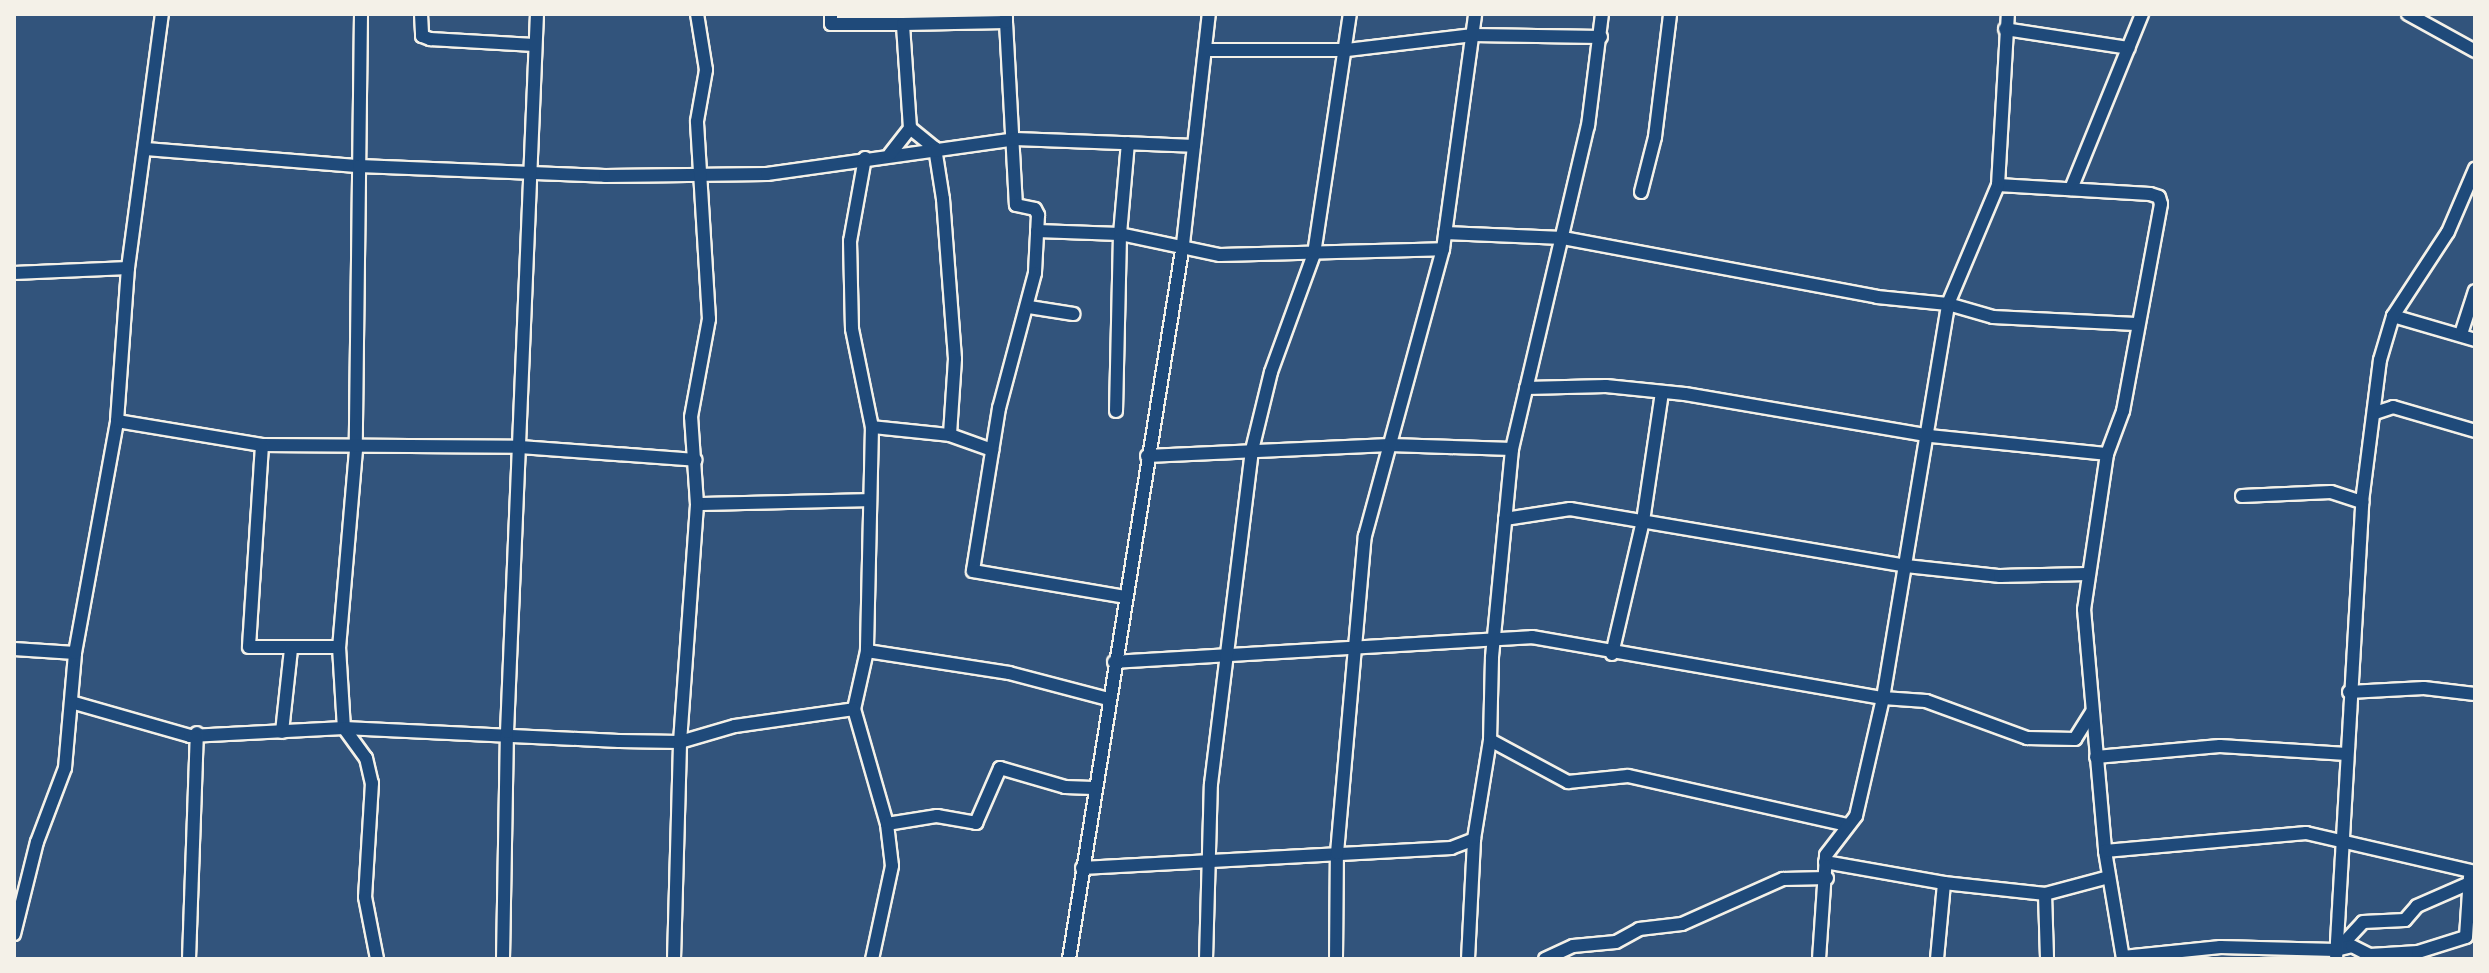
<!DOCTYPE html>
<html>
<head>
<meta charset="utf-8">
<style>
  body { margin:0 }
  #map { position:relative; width:2489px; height:973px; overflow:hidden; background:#32547c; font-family:Mali,sans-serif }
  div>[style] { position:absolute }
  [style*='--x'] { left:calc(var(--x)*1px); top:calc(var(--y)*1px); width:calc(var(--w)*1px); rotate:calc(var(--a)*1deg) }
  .roads { filter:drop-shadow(2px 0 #f4f1e8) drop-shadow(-2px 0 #f4f1e8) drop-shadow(0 2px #f4f1e8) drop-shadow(0 -2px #f4f1e8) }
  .street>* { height:12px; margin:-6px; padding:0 6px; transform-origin:6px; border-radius:6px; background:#1f4a7a }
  span { translate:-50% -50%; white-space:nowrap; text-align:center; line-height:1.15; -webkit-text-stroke:6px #1f4a7a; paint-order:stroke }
  .frame { position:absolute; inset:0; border:16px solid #f4f1e8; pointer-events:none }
</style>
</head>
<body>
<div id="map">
  <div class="roads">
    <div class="street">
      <div style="--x:361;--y:14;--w:436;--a:90.7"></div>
      <div style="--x:356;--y:450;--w:198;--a:94.9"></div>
      <div style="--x:339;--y:647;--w:81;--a:86.5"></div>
      <div style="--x:344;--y:728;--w:37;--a:54"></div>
      <div style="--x:366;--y:758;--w:26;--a:77"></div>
      <div style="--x:372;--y:783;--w:114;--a:93.5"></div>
      <div style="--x:365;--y:897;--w:63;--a:79"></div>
      <div style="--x:421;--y:14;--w:22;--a:87"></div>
      <div style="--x:422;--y:36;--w:9;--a:21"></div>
      <div style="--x:430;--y:39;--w:104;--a:3.3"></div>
      <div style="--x:831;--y:14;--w:10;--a:90"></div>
      <div style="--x:831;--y:24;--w:72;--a:0"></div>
      <div style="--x:2408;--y:14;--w:77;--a:28.9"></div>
      <div style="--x:1006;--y:22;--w:183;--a:86.9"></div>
      <div style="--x:1016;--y:205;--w:19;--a:12"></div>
      <div style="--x:1035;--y:209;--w:7;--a:63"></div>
      <div style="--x:1038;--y:215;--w:58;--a:93"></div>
      <div style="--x:1035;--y:273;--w:140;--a:104.9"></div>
      <div style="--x:999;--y:408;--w:165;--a:99.1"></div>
      <div style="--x:973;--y:571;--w:154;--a:9.7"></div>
      <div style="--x:2005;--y:29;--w:125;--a:8.7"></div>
      <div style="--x:1205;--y:50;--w:142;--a:0"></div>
      <div style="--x:1347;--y:50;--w:127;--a:-6.8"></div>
      <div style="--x:1473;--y:35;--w:128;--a:0.9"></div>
      <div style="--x:910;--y:128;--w:32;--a:39"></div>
      <div style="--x:935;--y:148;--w:52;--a:81.1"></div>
      <div style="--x:943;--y:199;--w:160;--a:85.7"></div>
      <div style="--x:955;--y:359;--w:76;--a:93.8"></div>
      <div style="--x:950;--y:435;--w:45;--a:19.7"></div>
      <div style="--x:146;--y:149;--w:214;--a:4.6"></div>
      <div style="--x:359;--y:166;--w:246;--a:2.3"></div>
      <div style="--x:605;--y:176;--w:162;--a:-0.7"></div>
      <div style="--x:767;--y:174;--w:250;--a:-8"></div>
      <div style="--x:1015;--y:139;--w:179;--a:2.2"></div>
      <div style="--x:890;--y:154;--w:33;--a:-52"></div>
      <div style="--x:910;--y:128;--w:104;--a:-93.9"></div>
      <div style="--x:903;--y:24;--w:103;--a:-1.1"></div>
      <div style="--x:1006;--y:22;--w:5;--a:-90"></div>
      <div style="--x:865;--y:158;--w:84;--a:100.2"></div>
      <div style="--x:850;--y:241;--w:88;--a:88.7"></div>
      <div style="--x:852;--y:329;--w:100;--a:78.5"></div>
      <div style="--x:872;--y:427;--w:224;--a:91.3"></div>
      <div style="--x:867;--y:651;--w:59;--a:102.6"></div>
      <div style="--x:854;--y:709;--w:120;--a:74"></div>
      <div style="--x:887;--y:824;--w:42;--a:83.2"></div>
      <div style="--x:892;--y:866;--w:95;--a:102.1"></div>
      <div style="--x:1998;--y:185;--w:152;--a:3.4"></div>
      <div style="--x:2150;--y:194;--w:9;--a:18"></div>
      <div style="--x:2159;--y:197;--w:7;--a:74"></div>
      <div style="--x:2161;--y:204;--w:210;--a:100.4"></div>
      <div style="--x:2123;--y:411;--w:46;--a:110.4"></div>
      <div style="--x:2107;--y:454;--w:157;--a:98.4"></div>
      <div style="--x:2084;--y:609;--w:243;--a:85"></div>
      <div style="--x:2105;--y:851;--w:109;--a:80.5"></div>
      <div style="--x:2071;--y:189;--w:189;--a:-67.9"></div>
      <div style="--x:1641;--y:192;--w:57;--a:-75.7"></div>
      <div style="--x:1655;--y:137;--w:124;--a:-83"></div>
      <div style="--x:1037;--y:231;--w:83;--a:2.1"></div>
      <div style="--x:1120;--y:234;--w:91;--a:-85"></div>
      <div style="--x:1445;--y:233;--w:118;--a:2.4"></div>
      <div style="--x:1563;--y:238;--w:319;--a:10.6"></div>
      <div style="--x:1877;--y:297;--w:71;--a:5.6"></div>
      <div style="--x:1948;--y:304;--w:47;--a:16.1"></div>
      <div style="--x:1993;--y:317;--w:143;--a:2.8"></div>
      <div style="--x:14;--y:273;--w:114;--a:-2.5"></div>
      <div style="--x:1029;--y:307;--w:45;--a:9"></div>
      <div style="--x:2393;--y:316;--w:85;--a:16.3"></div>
      <div style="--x:2461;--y:334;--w:45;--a:-72"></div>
      <div style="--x:1526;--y:388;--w:80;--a:-1.4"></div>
      <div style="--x:1606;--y:386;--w:79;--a:5.8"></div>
      <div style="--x:1685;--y:394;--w:249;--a:9.7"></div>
      <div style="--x:1930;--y:436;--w:178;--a:5.8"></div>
      <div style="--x:1116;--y:411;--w:177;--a:-88.7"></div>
      <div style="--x:1120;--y:234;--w:102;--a:11.9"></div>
      <div style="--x:1220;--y:255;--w:223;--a:-1.5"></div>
      <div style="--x:2375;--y:413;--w:19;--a:-18"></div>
      <div style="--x:2393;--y:407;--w:85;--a:16.3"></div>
      <div style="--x:117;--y:421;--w:147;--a:9.4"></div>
      <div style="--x:262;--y:445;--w:258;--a:0.4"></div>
      <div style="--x:520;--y:447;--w:176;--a:4.2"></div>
      <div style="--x:872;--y:427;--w:78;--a:5.9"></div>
      <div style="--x:262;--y:445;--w:202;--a:93.7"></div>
      <div style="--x:249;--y:647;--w:90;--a:0"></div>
      <div style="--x:1147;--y:456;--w:243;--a:-2.6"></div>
      <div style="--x:1390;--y:445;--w:122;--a:1.9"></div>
      <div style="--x:2242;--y:496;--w:89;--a:-2.6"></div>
      <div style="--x:2331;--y:492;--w:33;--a:18"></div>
      <div style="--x:697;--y:504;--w:171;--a:-1.3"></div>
      <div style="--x:1505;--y:519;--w:66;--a:-8.7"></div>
      <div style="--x:1570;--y:509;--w:341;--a:9.6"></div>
      <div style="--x:1906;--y:566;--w:95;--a:6.1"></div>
      <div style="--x:2000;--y:576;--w:88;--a:-1.3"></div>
      <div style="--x:14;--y:649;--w:61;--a:3.8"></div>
      <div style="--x:867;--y:651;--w:144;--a:8.8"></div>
      <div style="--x:1009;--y:673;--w:102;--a:14.7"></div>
      <div style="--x:1612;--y:654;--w:137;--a:-76.9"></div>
      <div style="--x:1643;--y:521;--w:129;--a:-81.6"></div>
      <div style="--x:1114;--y:662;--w:419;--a:-3.4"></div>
      <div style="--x:1532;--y:637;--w:356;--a:9.9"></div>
      <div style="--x:1883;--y:698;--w:43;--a:4"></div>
      <div style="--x:1926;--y:701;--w:108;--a:20.1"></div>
      <div style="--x:2027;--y:738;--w:48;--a:1.2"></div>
      <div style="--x:2075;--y:739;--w:32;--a:-58"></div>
      <div style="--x:2349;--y:692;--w:75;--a:-3.1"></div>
      <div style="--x:2424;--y:688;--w:51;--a:6.7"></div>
      <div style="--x:71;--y:702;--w:124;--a:15.9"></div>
      <div style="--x:190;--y:736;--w:154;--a:-3"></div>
      <div style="--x:344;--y:728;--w:275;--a:2.7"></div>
      <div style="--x:619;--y:741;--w:61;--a:0.9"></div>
      <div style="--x:680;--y:742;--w:57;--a:-16.2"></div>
      <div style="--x:735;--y:726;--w:120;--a:-8.1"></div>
      <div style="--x:282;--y:732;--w:83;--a:-83.8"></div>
      <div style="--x:1490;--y:740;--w:89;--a:28.3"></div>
      <div style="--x:1568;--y:782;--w:60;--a:-5.7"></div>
      <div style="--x:1628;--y:776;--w:225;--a:12.6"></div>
      <div style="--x:2096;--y:757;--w:124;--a:-5.1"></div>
      <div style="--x:2220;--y:746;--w:127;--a:3.6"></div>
      <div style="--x:887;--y:824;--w:51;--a:-9.1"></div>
      <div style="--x:937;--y:816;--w:40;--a:10"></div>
      <div style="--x:976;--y:823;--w:60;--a:-66.4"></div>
      <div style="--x:1000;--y:768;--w:68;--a:16.3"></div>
      <div style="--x:1065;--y:787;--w:28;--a:2"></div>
      <div style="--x:2105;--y:851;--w:202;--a:-5.1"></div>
      <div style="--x:2306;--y:833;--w:173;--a:13"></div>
      <div style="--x:1825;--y:862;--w:121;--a:10"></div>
      <div style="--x:1944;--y:883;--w:102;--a:6.2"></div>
      <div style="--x:2045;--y:894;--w:66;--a:-14.9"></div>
      <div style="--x:1082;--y:868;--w:370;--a:-3.1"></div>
      <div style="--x:1451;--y:848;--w:25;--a:-21"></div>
      <div style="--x:2045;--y:894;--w:65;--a:88.2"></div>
      <div style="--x:14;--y:934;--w:95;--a:-76"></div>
      <div style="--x:37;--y:842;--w:79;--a:-69.3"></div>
      <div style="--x:65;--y:768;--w:115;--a:-85"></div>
      <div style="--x:75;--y:653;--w:236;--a:-79.7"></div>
      <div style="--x:117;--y:421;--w:153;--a:-85.9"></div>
      <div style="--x:128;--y:268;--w:256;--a:-82.4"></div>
      <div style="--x:2466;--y:937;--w:60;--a:-86.2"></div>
      <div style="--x:2339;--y:948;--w:35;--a:-47"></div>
      <div style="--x:2363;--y:922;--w:42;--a:-2.7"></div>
      <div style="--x:2405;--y:920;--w:18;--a:-49"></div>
      <div style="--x:2417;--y:906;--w:58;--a:-23.5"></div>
      <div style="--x:2123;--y:957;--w:98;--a:-5.9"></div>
      <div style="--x:2220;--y:947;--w:116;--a:1.5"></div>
      <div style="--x:2336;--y:950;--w:16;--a:-14"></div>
      <div style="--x:2352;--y:946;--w:20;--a:27"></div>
      <div style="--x:2370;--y:955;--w:48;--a:-3.6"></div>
      <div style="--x:2418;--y:952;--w:50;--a:-17.4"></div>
      <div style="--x:189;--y:959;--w:226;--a:-88"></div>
      <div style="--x:503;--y:959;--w:227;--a:-89"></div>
      <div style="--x:507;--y:732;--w:719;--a:-87.61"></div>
      <div style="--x:674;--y:959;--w:217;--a:-88.4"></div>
      <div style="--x:680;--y:742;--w:239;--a:-85.9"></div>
      <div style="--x:697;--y:504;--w:87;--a:-93.9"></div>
      <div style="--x:691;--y:417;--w:100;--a:-79.6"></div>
      <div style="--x:709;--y:319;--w:198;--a:-93.5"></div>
      <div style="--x:697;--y:121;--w:52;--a:-80"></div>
      <div style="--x:706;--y:70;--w:57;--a:-99.1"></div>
      <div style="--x:1069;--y:959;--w:724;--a:-80.94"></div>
      <div style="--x:1183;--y:244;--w:231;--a:-83.6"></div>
      <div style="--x:1206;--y:959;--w:175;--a:-88.4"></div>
      <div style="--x:1211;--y:784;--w:337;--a:-83"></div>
      <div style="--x:1252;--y:450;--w:80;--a:-76.3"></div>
      <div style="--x:1271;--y:372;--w:126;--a:-70"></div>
      <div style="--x:1314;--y:254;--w:243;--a:-81.5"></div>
      <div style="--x:1336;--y:959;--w:106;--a:-89.5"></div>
      <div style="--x:1337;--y:853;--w:318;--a:-85"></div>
      <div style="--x:1365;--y:536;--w:297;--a:-74.8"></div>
      <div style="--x:1443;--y:249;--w:237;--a:-82.2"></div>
      <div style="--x:1468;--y:959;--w:120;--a:-87.1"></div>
      <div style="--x:1474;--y:839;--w:100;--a:-80.8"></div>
      <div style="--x:1490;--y:740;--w:83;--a:-88.6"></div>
      <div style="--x:1492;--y:657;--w:209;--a:-84.5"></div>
      <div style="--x:1512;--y:449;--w:332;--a:-76.8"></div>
      <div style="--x:1588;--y:126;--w:113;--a:-82.9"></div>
      <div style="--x:1545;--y:959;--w:31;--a:-25"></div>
      <div style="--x:1573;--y:946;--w:43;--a:-5.3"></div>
      <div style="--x:1616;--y:942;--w:26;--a:-29"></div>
      <div style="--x:1639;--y:929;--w:43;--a:-6.6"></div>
      <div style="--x:1682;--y:924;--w:111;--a:-24"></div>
      <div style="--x:1783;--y:879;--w:44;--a:-1.3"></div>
      <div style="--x:1819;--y:959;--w:104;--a:-86.1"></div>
      <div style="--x:1826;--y:855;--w:49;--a:-52.4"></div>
      <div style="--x:1856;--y:816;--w:121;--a:-77.1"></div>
      <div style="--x:1883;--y:698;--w:399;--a:-80.6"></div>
      <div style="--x:1948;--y:304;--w:129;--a:-67.2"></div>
      <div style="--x:1998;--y:185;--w:171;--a:-86.7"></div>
      <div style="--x:1937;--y:959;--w:76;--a:-84.7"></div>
      <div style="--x:2336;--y:959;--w:458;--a:-86.7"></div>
      <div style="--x:2362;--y:502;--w:143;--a:-82.8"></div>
      <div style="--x:2380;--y:360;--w:46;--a:-73.5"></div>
      <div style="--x:2393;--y:316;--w:100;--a:-56.8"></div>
      <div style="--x:2448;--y:232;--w:69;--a:-66.8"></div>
    </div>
  </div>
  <div class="frame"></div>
</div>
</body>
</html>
